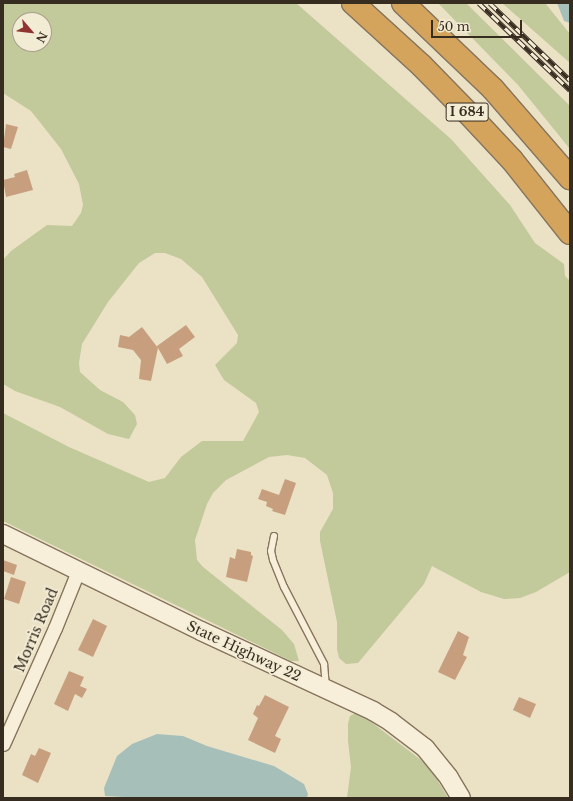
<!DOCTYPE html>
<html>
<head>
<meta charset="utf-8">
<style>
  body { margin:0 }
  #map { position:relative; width:573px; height:801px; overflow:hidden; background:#ebe2c6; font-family:"Libre Baskerville",serif }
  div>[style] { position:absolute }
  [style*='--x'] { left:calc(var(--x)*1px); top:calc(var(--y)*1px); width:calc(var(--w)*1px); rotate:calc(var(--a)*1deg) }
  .green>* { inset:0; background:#c2c99a }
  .water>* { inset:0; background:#a7bfb9 }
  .building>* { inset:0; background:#c79f7e }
  .roads { filter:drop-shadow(1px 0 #86745d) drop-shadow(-1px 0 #86745d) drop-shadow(0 1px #86745d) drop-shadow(0 -1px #86745d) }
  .lane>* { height:6px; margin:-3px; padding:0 3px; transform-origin:3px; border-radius:3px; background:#f7efd9 }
  .street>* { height:13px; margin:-6.5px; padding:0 6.5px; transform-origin:6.5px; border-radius:6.5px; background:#f7efd9 }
  .secondary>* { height:18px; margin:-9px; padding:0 9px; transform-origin:9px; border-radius:9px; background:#f7efd9 }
  .highway>* { height:22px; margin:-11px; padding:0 11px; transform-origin:11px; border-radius:11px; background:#d5a45c }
  .rail>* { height:4.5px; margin-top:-2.25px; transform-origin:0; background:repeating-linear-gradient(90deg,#f3ecd5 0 9px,#372c20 0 18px); box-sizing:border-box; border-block:1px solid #372c20 }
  span { translate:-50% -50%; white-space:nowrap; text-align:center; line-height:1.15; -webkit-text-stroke:3.5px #f3ecd5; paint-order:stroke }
  .shield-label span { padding:1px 3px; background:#f3ecd5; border:1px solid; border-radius:3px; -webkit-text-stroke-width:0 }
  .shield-label { font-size:13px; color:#372c20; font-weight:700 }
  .street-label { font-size:14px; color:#372c20 }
  .frame { position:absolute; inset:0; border:4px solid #372c20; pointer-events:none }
  .north { position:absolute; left:12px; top:12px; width:40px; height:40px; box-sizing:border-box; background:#f3ecd5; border:1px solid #a89f8d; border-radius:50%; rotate:118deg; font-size:11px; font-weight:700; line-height:16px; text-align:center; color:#372c20 }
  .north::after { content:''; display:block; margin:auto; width:14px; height:18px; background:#913431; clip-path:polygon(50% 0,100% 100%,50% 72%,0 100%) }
  .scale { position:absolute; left:431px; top:20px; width:91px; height:18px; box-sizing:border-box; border:2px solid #372c20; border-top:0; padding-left:5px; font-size:12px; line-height:14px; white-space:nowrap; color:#372c20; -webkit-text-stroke:3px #f3ecd5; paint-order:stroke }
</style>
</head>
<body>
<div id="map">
  <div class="green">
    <div style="clip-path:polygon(evenodd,3px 3px,296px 3px,451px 139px,510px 205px,535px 243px,564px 264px,565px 276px,570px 281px,570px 572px,536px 592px,520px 598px,504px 599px,481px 592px,432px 566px,424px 584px,358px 663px,346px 664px,339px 658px,337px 649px,337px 622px,320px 541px,320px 532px,333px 509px,333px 493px,327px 475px,305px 458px,287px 455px,269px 457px,226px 480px,213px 493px,207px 504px,195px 540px,197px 560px,203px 567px,282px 630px,294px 644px,299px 661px,291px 661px,3px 521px,3px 413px,69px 447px,149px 482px,165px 478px,181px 457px,202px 441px,243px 441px,259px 412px,256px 403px,224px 380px,215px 365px,237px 343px,238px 335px,202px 277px,181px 259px,165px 253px,155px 253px,139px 263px,108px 302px,82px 344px,79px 363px,80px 372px,100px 390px,123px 402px,135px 415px,137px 424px,129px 439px,108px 434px,60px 407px,15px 391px,3px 384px,3px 260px,11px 251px,47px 225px,72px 226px,81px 213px,83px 205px,79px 184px,61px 149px,31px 111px,3px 93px,3px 3px,20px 20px,44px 20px,44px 44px,20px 44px,20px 20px)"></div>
    <div style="clip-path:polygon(438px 3px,466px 3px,570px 106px,570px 149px,518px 85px)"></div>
    <div style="clip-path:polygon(502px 3px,545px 3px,570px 34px,570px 63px)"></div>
    <div style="clip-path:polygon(358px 712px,425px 763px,431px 769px,448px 798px,347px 798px,351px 767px,348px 741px,348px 724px,350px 716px)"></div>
  </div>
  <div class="water">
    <div style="clip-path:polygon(557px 3px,570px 3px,570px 23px,564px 21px)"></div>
    <div style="clip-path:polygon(157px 734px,183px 736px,207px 746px,274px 766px,304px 784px,308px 794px,307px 798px,141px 798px,105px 796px,104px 788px,117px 756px,132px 744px)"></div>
  </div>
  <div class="building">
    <div style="clip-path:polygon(6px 124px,18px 127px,11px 149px,3px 147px)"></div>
    <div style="clip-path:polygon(27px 170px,33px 190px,6px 197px,3px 180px,15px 177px,14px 174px)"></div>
    <div style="clip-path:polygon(186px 325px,195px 337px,179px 349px,183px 356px,167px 364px,158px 348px,151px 381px,139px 379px,141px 360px,133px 350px,118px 347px,120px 335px,129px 337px,142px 327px,158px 348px,157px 346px)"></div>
    <div style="clip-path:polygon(285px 479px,296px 483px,285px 515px,272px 511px,273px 509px,266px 506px,267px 502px,258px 499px,262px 489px,279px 495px)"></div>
    <div style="clip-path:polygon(237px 549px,251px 552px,251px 555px,253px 556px,247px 582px,226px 577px,230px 557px,235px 559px)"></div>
    <div style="clip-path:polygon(3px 560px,17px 565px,14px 575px,3px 571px)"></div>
    <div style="clip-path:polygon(11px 577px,26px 582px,19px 604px,4px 599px)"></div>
    <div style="clip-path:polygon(93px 619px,107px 626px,93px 657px,78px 650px)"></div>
    <div style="clip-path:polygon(458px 631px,469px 637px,463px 655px,467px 657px,455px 680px,438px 672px)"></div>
    <div style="clip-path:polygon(69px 671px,84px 677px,80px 686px,87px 689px,82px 698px,75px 694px,68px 711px,54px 704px)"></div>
    <div style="clip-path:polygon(265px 695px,289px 707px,275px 736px,281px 739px,275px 753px,248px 740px,258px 718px,253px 714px,257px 705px,259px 706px)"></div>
    <div style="clip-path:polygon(519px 697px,536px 704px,530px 718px,513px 710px)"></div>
    <div style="clip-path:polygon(39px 748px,51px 753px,38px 783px,22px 775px,31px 754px,35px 756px)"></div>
  </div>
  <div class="roads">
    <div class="lane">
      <div style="--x:274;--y:536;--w:15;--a:101"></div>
      <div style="--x:271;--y:551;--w:9;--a:77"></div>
      <div style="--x:273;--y:560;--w:29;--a:68"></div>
      <div style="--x:284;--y:587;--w:87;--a:62.5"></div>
      <div style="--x:324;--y:664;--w:23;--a:85"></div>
    </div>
    <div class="street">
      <div style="--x:3;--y:744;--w:127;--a:-65.9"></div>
      <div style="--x:55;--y:628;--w:61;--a:-68"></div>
    </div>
    <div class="secondary">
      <div style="--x:3;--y:534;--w:220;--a:26.1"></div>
      <div style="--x:201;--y:631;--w:190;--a:24.9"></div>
      <div style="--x:373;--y:711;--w:21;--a:31"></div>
      <div style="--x:391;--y:722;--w:43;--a:37.4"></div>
      <div style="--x:425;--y:748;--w:38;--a:51"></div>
      <div style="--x:449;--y:778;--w:23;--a:59"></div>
    </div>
    <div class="highway">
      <div style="--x:353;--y:3;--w:93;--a:42.4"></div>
      <div style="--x:422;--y:66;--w:66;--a:45.6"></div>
      <div style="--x:468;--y:113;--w:64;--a:46.9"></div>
      <div style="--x:512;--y:160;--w:93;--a:51.5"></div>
      <div style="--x:403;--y:3;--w:124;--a:43.7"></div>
      <div style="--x:493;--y:89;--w:118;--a:49.1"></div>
    </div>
  </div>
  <div class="rail">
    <div style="--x:479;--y:3;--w:126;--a:43.7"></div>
    <div style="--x:490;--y:3;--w:111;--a:43.9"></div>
  </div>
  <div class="shield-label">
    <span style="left:467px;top:112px">I 684</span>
  </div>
  <div class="street-label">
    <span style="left:36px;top:630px;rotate:-67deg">Morris Road</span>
    <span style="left:244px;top:651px;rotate:25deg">State Highway 22</span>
  </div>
  <div class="frame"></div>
  <div class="north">N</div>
  <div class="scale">50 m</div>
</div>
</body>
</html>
